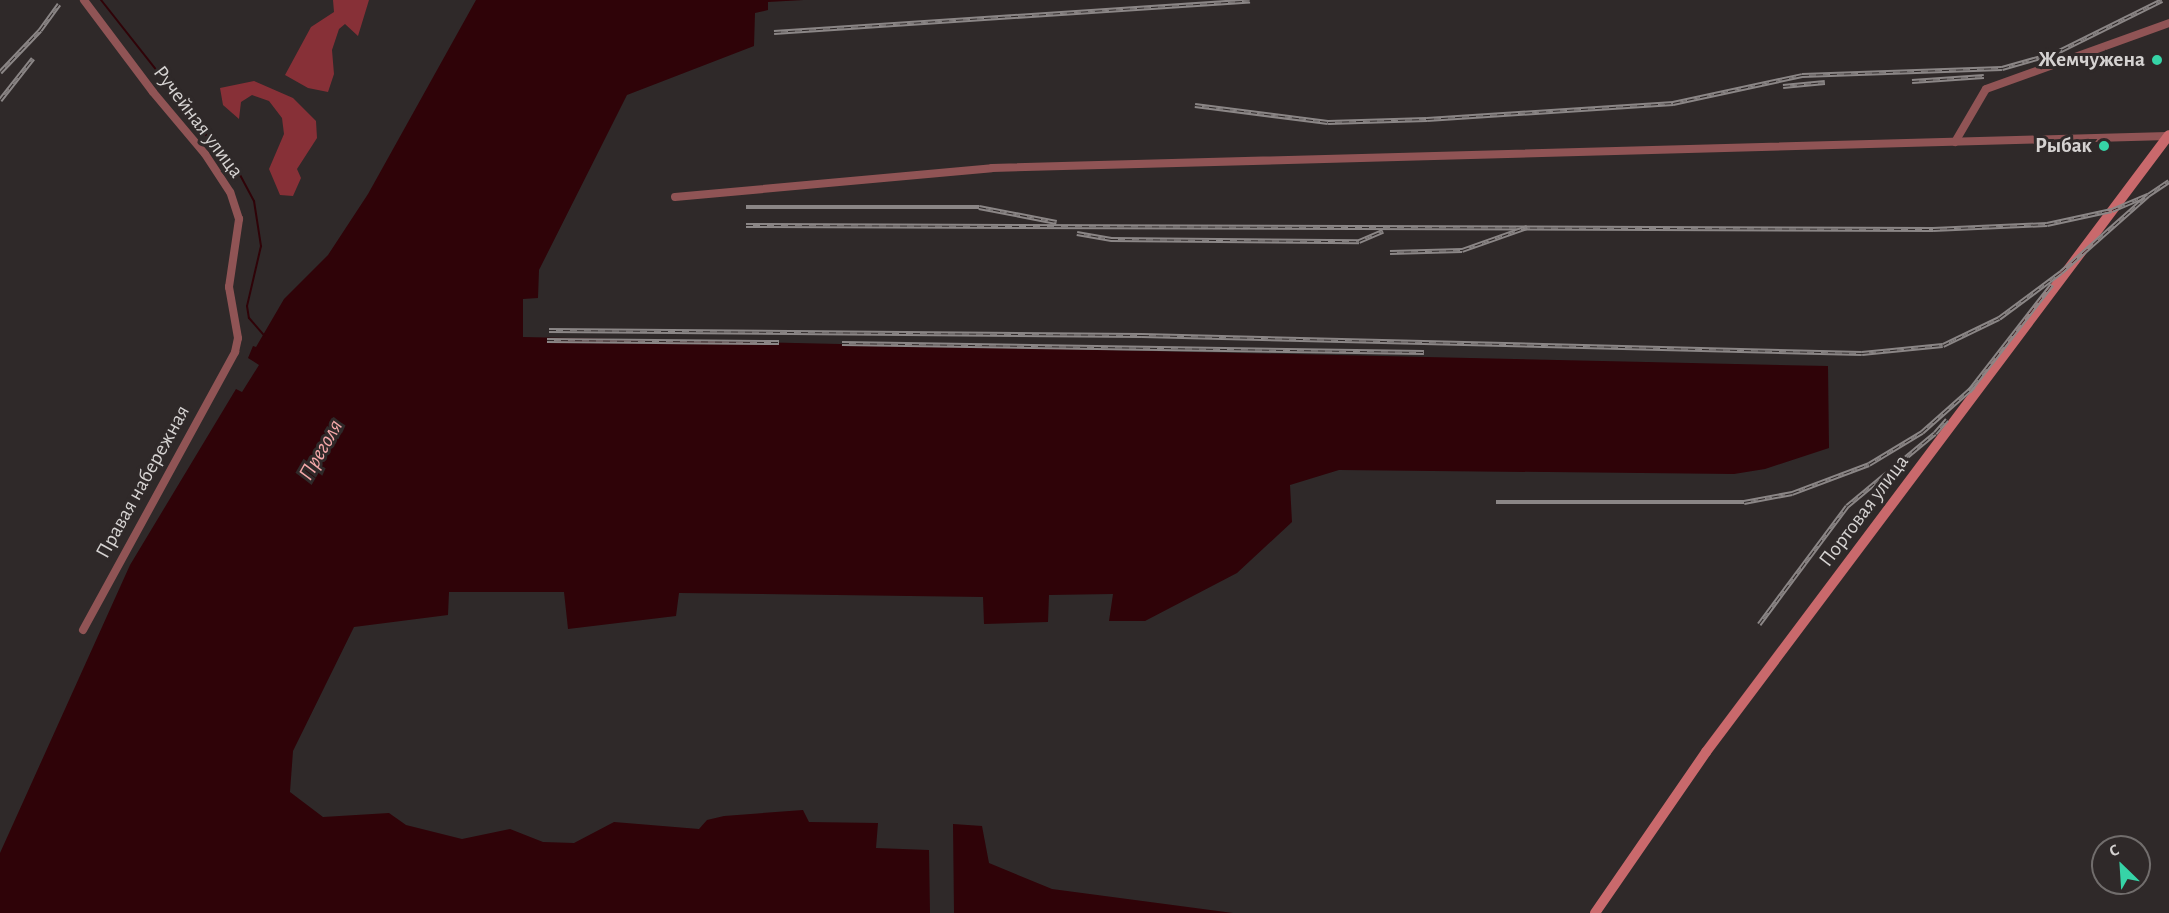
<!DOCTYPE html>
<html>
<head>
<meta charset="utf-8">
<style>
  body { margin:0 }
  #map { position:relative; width:2169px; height:913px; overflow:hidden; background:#2f2929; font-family:"Alegreya Sans",sans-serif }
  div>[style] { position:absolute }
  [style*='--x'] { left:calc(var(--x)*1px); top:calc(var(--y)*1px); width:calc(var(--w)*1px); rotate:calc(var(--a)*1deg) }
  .forest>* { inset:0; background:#873037 }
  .water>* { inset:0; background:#2f0308 }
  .stream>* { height:2px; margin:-1px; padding:0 1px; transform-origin:1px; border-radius:1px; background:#2f0308 }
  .street>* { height:8px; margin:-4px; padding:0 4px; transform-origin:4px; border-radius:4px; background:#905455 }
  .secondary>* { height:10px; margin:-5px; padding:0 5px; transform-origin:5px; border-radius:5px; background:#c9696c }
  .rail>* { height:4.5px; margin-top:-2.25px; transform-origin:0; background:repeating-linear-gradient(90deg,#2f2929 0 7px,#8b8686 0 14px); box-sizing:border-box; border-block:2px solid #8b8686 }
  .dots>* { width:16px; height:16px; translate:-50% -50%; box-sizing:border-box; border:3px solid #2f2929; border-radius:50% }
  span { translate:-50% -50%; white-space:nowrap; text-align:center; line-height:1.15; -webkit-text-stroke:6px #2f2929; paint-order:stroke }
  .poi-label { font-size:21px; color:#d5d2d1; font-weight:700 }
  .right { translate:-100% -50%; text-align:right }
  .street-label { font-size:21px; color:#d5d2d1 }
  .water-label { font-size:22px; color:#f4a8a9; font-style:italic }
  .north { position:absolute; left:2091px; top:835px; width:60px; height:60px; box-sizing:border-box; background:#2f2929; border:2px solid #716d6c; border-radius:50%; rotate:335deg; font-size:16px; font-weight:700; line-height:24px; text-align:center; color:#d5d2d1 }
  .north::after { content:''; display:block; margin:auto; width:21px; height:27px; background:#36d4a7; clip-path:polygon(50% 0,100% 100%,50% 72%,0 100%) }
</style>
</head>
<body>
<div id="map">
  <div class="forest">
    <div style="clip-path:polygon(333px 0,369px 0,358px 36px,345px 24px,339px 29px,332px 50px,334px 74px,328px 92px,308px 88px,285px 75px,311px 27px,334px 12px)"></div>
    <div style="clip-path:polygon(254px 81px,293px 98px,316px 121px,317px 138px,297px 169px,301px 178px,293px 196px,280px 195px,269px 169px,284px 134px,282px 118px,269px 101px,252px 95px,241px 102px,239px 119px,223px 105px,220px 88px)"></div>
  </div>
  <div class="water">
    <div style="clip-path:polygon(476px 0,804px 0,768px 2px,768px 10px,755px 13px,754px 46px,627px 95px,539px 270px,538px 298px,523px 299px,523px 337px,1828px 366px,1829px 448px,1765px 469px,1734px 474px,1339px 470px,1290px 485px,1292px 522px,1237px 573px,1145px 621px,1109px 621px,1113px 594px,1049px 595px,1048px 622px,984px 624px,983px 597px,679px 593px,676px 616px,568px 629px,564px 592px,449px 592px,448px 615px,354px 627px,293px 751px,290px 792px,323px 817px,389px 813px,406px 825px,462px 839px,510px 829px,543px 842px,574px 843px,614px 822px,699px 829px,707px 820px,724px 816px,803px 810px,809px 822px,878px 823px,876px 848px,929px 850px,930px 913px,0 913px,0 853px,130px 565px,236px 389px,242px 392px,259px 365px,248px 358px,253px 346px,256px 347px,284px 299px,328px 255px,368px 194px)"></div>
    <div style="clip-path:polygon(953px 824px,982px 826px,989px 863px,1052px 889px,1233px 913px,954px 913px)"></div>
  </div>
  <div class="stream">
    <div style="--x:101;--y:0;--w:121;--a:51.7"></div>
    <div style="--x:183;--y:104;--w:54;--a:53.3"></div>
    <div style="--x:215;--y:147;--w:19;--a:35"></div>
    <div style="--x:231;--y:158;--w:49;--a:61.9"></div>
    <div style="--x:254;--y:201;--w:46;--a:81.2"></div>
    <div style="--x:261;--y:246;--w:62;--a:103.1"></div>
    <div style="--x:247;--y:306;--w:12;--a:81"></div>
    <div style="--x:249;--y:318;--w:23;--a:49"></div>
  </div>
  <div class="street">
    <div style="--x:1955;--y:142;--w:61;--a:-59.7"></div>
    <div style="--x:1986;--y:89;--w:195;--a:-19.8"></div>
    <div style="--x:675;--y:197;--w:318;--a:-5.2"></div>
    <div style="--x:992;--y:168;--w:1176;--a:-1.56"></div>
    <div style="--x:83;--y:630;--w:317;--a:-61.3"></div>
    <div style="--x:235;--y:352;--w:14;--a:-78"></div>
    <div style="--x:238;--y:338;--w:52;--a:-100"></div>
    <div style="--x:229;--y:287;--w:69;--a:-81.6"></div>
    <div style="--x:239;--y:219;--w:28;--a:-108"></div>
    <div style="--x:230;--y:192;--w:45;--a:-123.3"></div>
    <div style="--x:205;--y:154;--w:81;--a:-130"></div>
    <div style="--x:153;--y:92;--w:115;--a:-126.9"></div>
  </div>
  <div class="secondary">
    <div style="--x:1595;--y:913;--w:196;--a:-55.4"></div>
    <div style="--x:1706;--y:752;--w:771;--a:-53.12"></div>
  </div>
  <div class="rail">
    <div style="--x:774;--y:32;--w:477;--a:-3.8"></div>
    <div style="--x:2049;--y:56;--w:126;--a:-26.4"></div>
    <div style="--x:0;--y:72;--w:58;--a:-46.4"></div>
    <div style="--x:40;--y:30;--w:32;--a:-54"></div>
    <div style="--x:1912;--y:81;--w:72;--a:-4"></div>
    <div style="--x:1783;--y:86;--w:42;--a:-5.4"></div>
    <div style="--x:0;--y:100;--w:53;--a:-51.8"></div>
    <div style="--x:1195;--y:105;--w:134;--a:7.3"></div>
    <div style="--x:1328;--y:122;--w:99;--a:-1.7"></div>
    <div style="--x:1427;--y:119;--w:247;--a:-3.7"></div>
    <div style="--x:1673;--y:103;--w:132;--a:-12.2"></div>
    <div style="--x:1802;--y:75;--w:200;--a:-2"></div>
    <div style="--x:2002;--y:68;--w:55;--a:-15.8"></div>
    <div style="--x:746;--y:207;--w:233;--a:0"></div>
    <div style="--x:979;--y:207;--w:79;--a:10.9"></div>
    <div style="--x:746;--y:225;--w:1187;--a:0.19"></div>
    <div style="--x:1933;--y:229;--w:114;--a:-2.5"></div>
    <div style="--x:2047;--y:224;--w:66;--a:-12.2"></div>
    <div style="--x:2112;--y:210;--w:39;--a:-23"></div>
    <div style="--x:2148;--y:195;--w:25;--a:-34"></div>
    <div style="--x:1077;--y:233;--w:35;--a:10"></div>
    <div style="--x:1111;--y:239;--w:248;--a:0.5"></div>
    <div style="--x:1359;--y:241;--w:26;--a:-23"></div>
    <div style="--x:1390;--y:252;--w:72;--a:-1.6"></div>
    <div style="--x:1462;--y:250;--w:69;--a:-19.5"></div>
    <div style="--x:549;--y:330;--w:593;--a:0.48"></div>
    <div style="--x:1142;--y:335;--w:720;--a:1.43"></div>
    <div style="--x:1862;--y:353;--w:81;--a:-5.6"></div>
    <div style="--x:1943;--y:345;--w:62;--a:-25.7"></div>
    <div style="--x:1999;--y:318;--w:77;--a:-36.6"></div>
    <div style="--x:2061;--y:272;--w:116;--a:-41.5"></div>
    <div style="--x:547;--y:340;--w:232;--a:0.5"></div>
    <div style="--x:842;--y:343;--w:582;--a:0.89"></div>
    <div style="--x:1969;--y:391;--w:135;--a:-52.2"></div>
    <div style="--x:1496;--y:502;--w:248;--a:0"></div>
    <div style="--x:1744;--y:502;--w:49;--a:-10.6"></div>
    <div style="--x:1792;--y:493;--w:82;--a:-20.6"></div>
    <div style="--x:1869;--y:464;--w:62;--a:-31.1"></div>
    <div style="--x:1922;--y:432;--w:69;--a:-41.5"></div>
    <div style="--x:1759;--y:624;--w:147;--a:-53.3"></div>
    <div style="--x:1847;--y:506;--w:114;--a:-39.7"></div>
    <div style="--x:1935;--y:433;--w:18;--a:-49"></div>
  </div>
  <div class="dots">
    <div style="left:2157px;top:60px;background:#36d4a7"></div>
    <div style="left:2104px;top:146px;background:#36d4a7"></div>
  </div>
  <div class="poi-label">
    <span class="right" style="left:2145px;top:60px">Жемчужена</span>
    <span class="right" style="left:2092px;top:146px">Рыбак</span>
  </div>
  <div class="street-label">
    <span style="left:198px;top:122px;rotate:53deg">Ручейная улица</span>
    <span style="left:143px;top:482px;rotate:-61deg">Правая набережная</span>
    <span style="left:1864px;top:511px;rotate:-53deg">Портовая улица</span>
  </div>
  <div class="water-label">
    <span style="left:321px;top:450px;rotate:-60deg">Преголя</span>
  </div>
  <div class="north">С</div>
</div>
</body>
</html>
